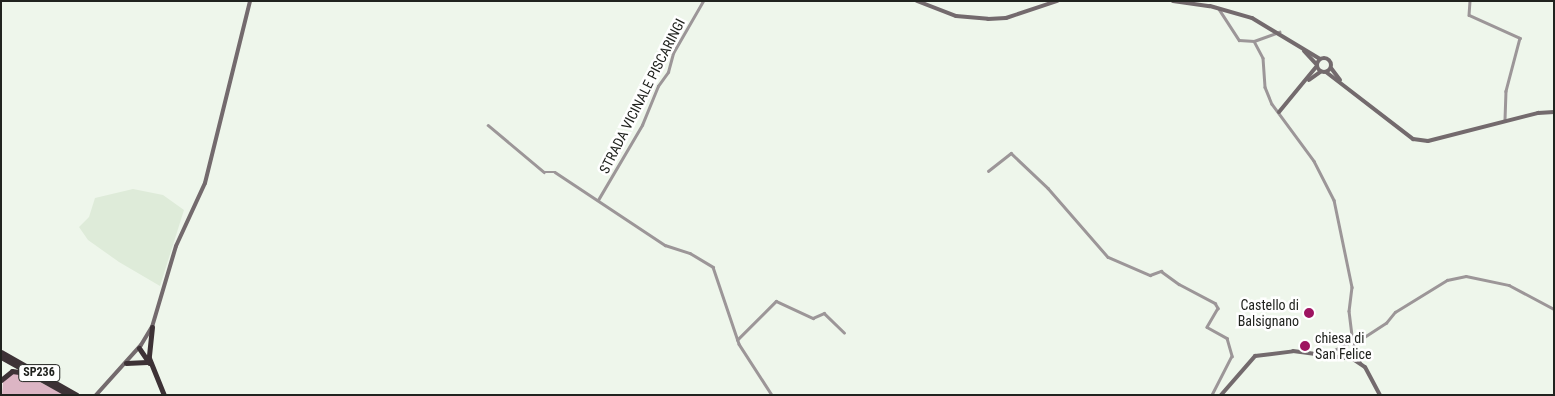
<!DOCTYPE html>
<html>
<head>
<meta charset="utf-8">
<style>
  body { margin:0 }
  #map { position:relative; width:1555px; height:396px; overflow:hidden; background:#eef6eb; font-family:"Roboto Condensed",sans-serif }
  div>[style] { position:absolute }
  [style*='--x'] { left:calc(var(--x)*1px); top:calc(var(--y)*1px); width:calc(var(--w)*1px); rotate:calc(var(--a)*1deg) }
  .built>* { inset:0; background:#deebd9 }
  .green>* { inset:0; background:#dcb5c4 }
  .street>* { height:2.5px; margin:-1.25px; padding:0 1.25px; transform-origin:1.25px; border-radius:1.25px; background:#9c9698 }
  .secondary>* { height:4px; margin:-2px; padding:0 2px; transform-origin:2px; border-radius:2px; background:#736a6d }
  .secondary>.ring { margin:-2px; padding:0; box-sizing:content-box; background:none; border:4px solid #736a6d; border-radius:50% }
  .highway>* { height:5px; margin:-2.5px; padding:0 2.5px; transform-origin:2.5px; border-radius:2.5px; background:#3d3236 }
  .dots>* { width:14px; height:14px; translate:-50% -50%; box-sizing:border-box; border:2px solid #fff; border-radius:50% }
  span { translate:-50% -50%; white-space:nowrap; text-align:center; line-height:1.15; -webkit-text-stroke:5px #fff; paint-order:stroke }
  .shield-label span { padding:1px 4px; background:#fff; border:1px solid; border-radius:4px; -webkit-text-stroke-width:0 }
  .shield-label { font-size:12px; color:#21231f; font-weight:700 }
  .street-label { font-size:14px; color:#21231f }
  .poi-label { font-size:14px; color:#21231f }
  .right { translate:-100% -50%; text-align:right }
  .left { translate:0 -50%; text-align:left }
  .frame { position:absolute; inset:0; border:2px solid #21231f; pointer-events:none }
</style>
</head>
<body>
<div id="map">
  <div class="built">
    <div style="clip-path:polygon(133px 189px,163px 195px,184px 210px,160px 286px,119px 262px,88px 240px,79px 227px,89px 217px,95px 198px)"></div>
  </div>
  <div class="green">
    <div style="clip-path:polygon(12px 373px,22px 373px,65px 395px,2px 395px,3px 382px)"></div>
  </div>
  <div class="street">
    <div style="--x:1470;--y:1;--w:14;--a:94"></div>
    <div style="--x:1469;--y:15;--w:56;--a:24.3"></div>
    <div style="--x:1520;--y:38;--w:55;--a:104.8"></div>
    <div style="--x:1506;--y:91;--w:30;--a:92"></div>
    <div style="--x:1219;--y:9;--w:37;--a:57"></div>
    <div style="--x:1239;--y:40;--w:15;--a:4"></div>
    <div style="--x:1254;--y:41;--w:27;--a:-20"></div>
    <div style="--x:1254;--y:41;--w:19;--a:62"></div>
    <div style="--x:1263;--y:58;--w:29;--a:86"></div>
    <div style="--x:1265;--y:87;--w:18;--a:68"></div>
    <div style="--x:1272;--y:104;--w:71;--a:53.6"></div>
    <div style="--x:1314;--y:161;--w:44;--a:62.9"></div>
    <div style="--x:1334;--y:200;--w:89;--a:78.3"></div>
    <div style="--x:1352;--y:287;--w:24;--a:97"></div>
    <div style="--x:1349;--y:311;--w:32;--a:83"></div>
    <div style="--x:1353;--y:343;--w:22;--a:69"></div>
    <div style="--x:488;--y:125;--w:73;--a:40"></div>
    <div style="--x:544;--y:172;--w:11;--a:0"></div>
    <div style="--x:555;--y:172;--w:132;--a:33.6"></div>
    <div style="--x:665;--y:245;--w:26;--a:18"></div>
    <div style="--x:690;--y:253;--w:27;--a:31"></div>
    <div style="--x:713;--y:267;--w:81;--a:71.3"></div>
    <div style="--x:739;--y:344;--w:61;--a:57.1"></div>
    <div style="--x:988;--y:171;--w:29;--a:-38"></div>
    <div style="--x:1011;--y:153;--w:51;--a:43.4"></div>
    <div style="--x:1048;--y:188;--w:91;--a:49"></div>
    <div style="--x:1108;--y:257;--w:46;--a:23.2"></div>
    <div style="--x:1150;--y:275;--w:12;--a:-20"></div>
    <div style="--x:1161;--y:271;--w:22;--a:36"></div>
    <div style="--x:1179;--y:284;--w:41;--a:27.8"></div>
    <div style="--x:1215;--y:303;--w:6;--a:59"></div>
    <div style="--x:1218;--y:308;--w:22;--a:120"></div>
    <div style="--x:1207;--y:327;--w:23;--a:29"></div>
    <div style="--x:1227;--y:338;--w:19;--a:74"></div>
    <div style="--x:1232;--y:356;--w:44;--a:117.1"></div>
    <div style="--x:598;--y:200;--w:87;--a:-59.6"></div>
    <div style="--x:642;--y:125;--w:42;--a:-67.7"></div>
    <div style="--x:658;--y:86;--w:17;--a:-54"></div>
    <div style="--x:668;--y:72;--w:20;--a:-75"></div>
    <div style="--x:673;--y:53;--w:60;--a:-60"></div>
    <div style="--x:737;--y:340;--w:55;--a:-45"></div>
    <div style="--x:776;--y:301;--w:41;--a:24.7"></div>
    <div style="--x:813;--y:318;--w:12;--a:-24"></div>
    <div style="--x:824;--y:313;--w:28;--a:44"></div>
    <div style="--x:1326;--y:354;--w:25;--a:-26"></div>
    <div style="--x:1349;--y:343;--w:6;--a:0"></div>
    <div style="--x:1355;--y:343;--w:37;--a:-33"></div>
    <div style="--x:1386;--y:323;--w:14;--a:-51"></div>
    <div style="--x:1395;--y:312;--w:61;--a:-31.6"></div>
    <div style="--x:1447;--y:280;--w:19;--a:-12"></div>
    <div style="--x:1466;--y:276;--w:44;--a:11.8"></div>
    <div style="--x:1509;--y:285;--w:51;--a:28.1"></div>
  </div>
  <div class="secondary">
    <div style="--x:917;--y:1;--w:42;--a:21"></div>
    <div style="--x:956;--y:16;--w:32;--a:5"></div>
    <div style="--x:988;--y:19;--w:18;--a:-3"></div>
    <div style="--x:1006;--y:18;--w:54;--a:-18.4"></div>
    <div style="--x:1173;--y:1;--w:37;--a:8"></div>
    <div style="--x:1210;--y:6;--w:44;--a:15.9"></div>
    <div style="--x:1252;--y:18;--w:79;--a:31.1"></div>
    <div style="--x:1304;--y:51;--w:18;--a:47"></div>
    <div class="ring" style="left:1317px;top:58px;width:10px;height:10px"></div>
    <div style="--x:1331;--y:68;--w:15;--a:53"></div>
    <div style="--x:1326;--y:72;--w:110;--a:37.6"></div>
    <div style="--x:1413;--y:139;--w:15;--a:8"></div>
    <div style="--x:1428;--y:141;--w:114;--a:-14.3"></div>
    <div style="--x:1538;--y:113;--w:16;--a:-4"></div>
    <div style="--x:1309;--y:80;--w:14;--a:-36"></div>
    <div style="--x:1279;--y:112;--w:58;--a:-50.6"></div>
    <div style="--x:96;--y:395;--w:67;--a:-48"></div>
    <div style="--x:141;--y:345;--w:21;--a:-59"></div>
    <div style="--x:152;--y:327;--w:84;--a:-73.5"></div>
    <div style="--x:176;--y:246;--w:69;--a:-65.3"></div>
    <div style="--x:205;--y:183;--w:187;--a:-76.1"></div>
    <div style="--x:1221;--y:395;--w:52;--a:-48.9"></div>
    <div style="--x:1255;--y:356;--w:38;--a:-7"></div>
    <div style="--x:1293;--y:351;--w:61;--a:7.6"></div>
    <div style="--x:1353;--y:359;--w:14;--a:34"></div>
    <div style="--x:1365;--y:367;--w:32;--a:62"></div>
  </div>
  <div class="highway">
    <div style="--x:152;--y:327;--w:31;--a:96"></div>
    <div style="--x:149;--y:358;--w:40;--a:68"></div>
    <div style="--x:139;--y:348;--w:18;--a:56"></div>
    <div style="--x:1;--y:352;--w:87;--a:29.5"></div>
    <div style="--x:1;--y:357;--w:78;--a:29.2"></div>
    <div style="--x:126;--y:363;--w:21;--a:-3"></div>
    <div style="--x:1;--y:380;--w:14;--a:-39"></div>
    <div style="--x:12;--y:371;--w:14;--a:8"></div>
  </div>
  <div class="dots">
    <div style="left:1309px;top:313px;background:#9e1461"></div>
    <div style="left:1305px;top:346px;background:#9e1461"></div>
  </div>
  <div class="shield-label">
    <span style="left:39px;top:373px">SP236</span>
  </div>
  <div class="street-label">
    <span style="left:642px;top:96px;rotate:-63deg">STRADA VICINALE PISCARINGI</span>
  </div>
  <div class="poi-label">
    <span class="right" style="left:1299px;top:313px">Castello di<br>Balsignano</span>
    <span class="left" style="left:1315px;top:346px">chiesa di<br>San Felice</span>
  </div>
  <div class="frame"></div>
</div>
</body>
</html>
